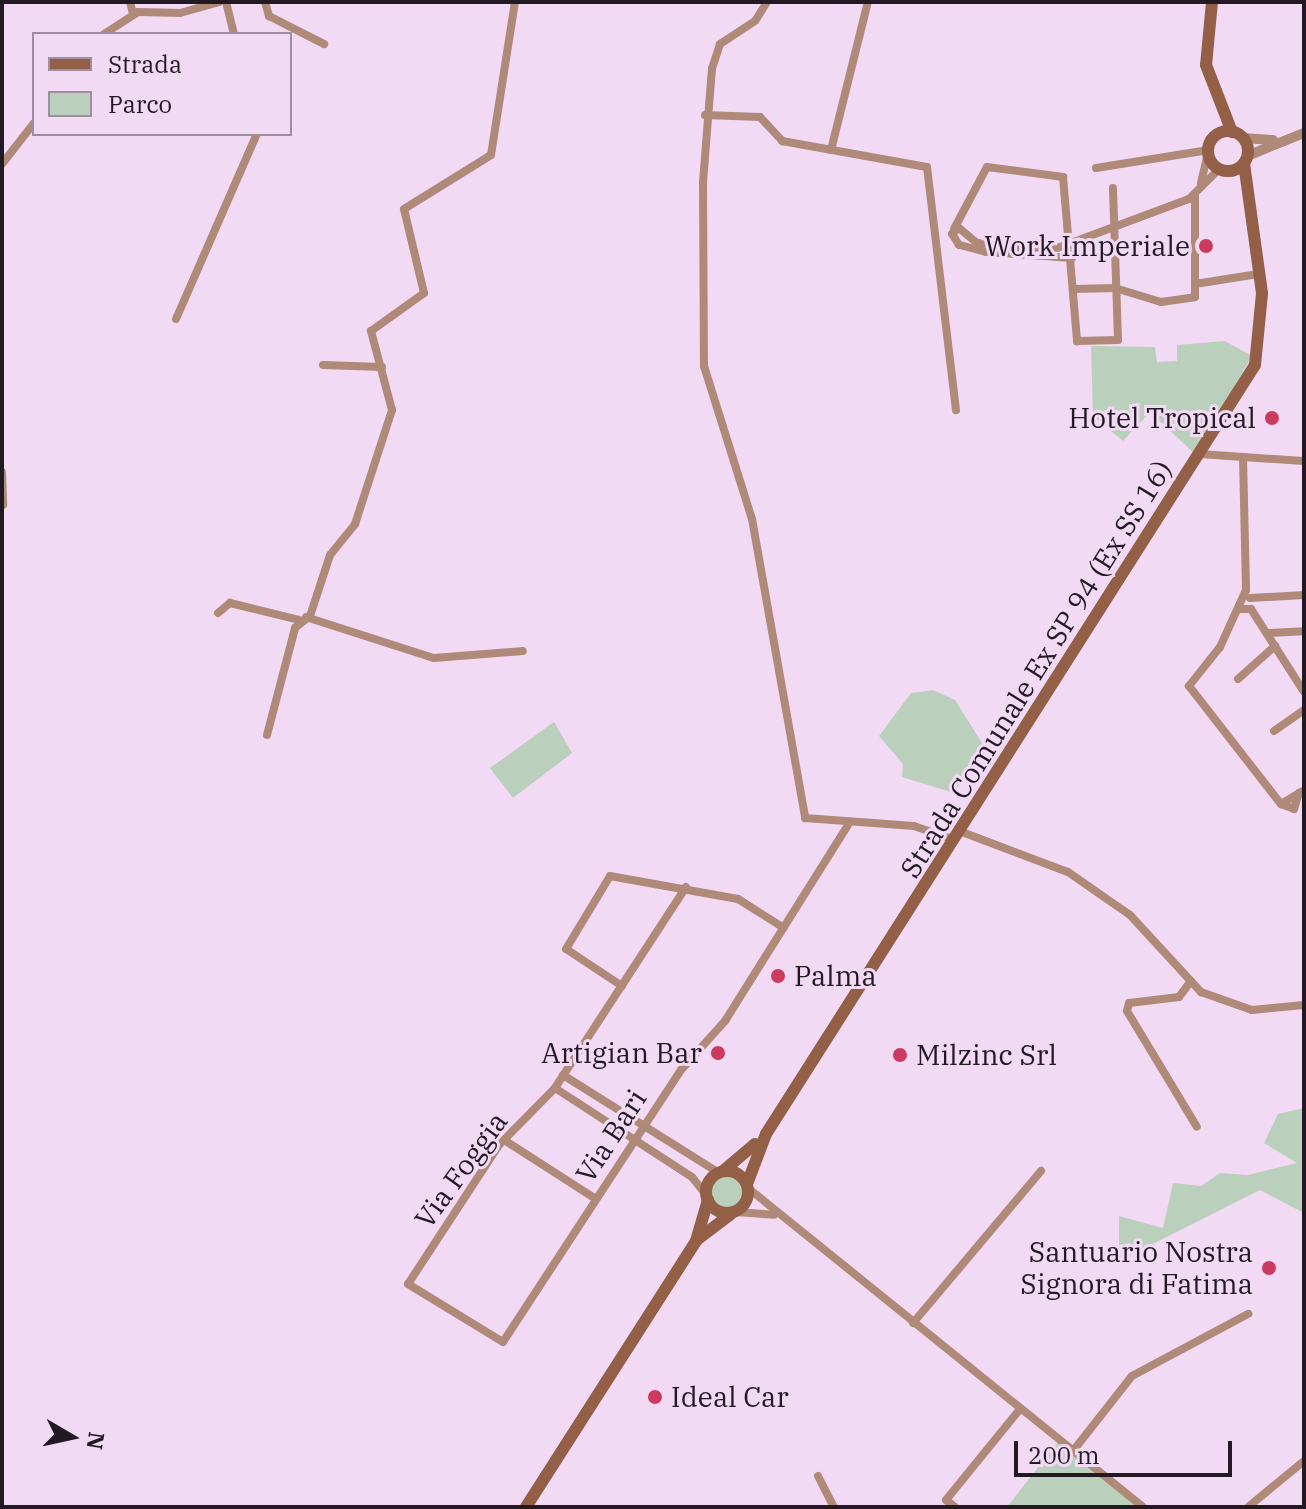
<!DOCTYPE html>
<html>
<head>
<meta charset="utf-8">
<style>
  body { margin:0 }
  #map { position:relative; width:1306px; height:1509px; overflow:hidden; background:#f2daf5; font-family:"IBM Plex Serif",serif }
  div>[style] { position:absolute }
  [style*='--x'] { left:calc(var(--x)*1px); top:calc(var(--y)*1px); width:calc(var(--w)*1px); rotate:calc(var(--a)*1deg) }
  .green>* { inset:0; background:#bbd0bc }
  .round { border-radius:50% }
  .minor>* { height:8px; margin:-4px; padding:0 4px; transform-origin:4px; border-radius:4px; background:#af8a79 }
  .tertiary>* { height:10px; margin:-5px; padding:0 5px; transform-origin:5px; border-radius:5px; background:#af8a79 }
  .secondary>* { height:12px; margin:-6px; padding:0 6px; transform-origin:6px; border-radius:6px; background:#935f46 }
  .secondary>.ring { margin:-6px; padding:0; box-sizing:content-box; background:none; border:12px solid #935f46; border-radius:50% }
  .dots>* { width:22px; height:22px; translate:-50% -50%; box-sizing:border-box; border:4px solid #f2daf5; border-radius:50% }
  span { translate:-50% -50%; white-space:nowrap; text-align:center; line-height:1.15; -webkit-text-stroke:6px #f2daf5; paint-order:stroke }
  .poi-label { font-size:28px; color:#221923 }
  .right { translate:-100% -50%; text-align:right }
  .left { translate:0 -50%; text-align:left }
  .street-label { font-size:28px; color:#221923 }
  .frame { position:absolute; inset:0; border:4px solid #221923; pointer-events:none }
  .legend { position:absolute; left:32px; top:32px; width:260px; height:104px; box-sizing:border-box; background:#f2daf5; border:2px solid #9f8da1; margin:0; padding:10px 14px; list-style:none; font-size:24px; color:#221923 }
  .legend li { display:flex; align-items:center; gap:16px; height:40px }
  .legend b { width:40px; border:2px solid #9f8da1 }
  .north { position:absolute; left:32px; top:1397px; width:80px; height:80px; -webkit-text-stroke:6px #f2daf5; paint-order:stroke; rotate:99deg; font-size:22px; font-weight:700; line-height:32px; text-align:center; color:#221923 }
  .north::after { content:''; display:block; margin:auto; width:28px; height:36px; background:#221923; clip-path:polygon(50% 0,100% 100%,50% 72%,0 100%) }
  .scale { position:absolute; left:1014px; top:1441px; width:218px; height:36px; box-sizing:border-box; border:4px solid #221923; border-top:0; padding-left:10px; font-size:24px; line-height:28px; white-space:nowrap; color:#221923; -webkit-text-stroke:6px #f2daf5; paint-order:stroke }
</style>
</head>
<body>
<div id="map">
  <div class="green">
    <div style="clip-path:polygon(1225px 341px,1252px 356px,1195px 454px,1150px 412px,1123px 441px,1093px 416px,1091px 346px,1155px 347px,1157px 362px,1177px 361px,1177px 345px)"></div>
    <div style="clip-path:polygon(933px 690px,955px 700px,984px 746px,954px 793px,902px 777px,903px 764px,879px 736px,911px 693px)"></div>
    <div style="clip-path:polygon(554px 722px,572px 753px,513px 798px,490px 768px)"></div>
    <div style="clip-path:polygon(1304px 1108px,1304px 1213px,1260px 1190px,1119px 1261px,1119px 1216px,1163px 1228px,1173px 1183px,1201px 1186px,1220px 1173px,1248px 1175px,1297px 1163px,1264px 1143px,1278px 1114px)"></div>
    <div class="round" style="left:712px;top:1177px;width:30px;height:30px"></div>
    <div style="clip-path:polygon(1057px 1443px,1141px 1507px,1007px 1507px)"></div>
  </div>
  <div class="minor">
    <div style="--x:130;--y:2;--w:12;--a:76"></div>
    <div style="--x:226;--y:2;--w:33;--a:76"></div>
    <div style="--x:265;--y:2;--w:15;--a:74"></div>
    <div style="--x:269;--y:16;--w:62;--a:27"></div>
    <div style="--x:767;--y:2;--w:22;--a:122"></div>
    <div style="--x:755;--y:21;--w:42;--a:146.7"></div>
    <div style="--x:720;--y:44;--w:25;--a:108"></div>
    <div style="--x:712;--y:68;--w:115;--a:94.5"></div>
    <div style="--x:703;--y:183;--w:183;--a:89.7"></div>
    <div style="--x:704;--y:366;--w:160;--a:72.6"></div>
    <div style="--x:752;--y:519;--w:304;--a:79.9"></div>
    <div style="--x:805;--y:818;--w:109;--a:4.2"></div>
    <div style="--x:914;--y:826;--w:43;--a:18.9"></div>
    <div style="--x:104;--y:34;--w:40;--a:-32.9"></div>
    <div style="--x:138;--y:12;--w:42;--a:1.4"></div>
    <div style="--x:180;--y:13;--w:41;--a:-15.8"></div>
    <div style="--x:705;--y:115;--w:55;--a:2.1"></div>
    <div style="--x:760;--y:117;--w:33;--a:47"></div>
    <div style="--x:782;--y:141;--w:147;--a:10.2"></div>
    <div style="--x:927;--y:167;--w:245;--a:83.2"></div>
    <div style="--x:831;--y:150;--w:153;--a:-76"></div>
    <div style="--x:2;--y:164;--w:52;--a:-52"></div>
    <div style="--x:1096;--y:168;--w:114;--a:-9.1"></div>
    <div style="--x:1201;--y:183;--w:31;--a:-77"></div>
    <div style="--x:954;--y:229;--w:70;--a:-62"></div>
    <div style="--x:987;--y:167;--w:77;--a:7.5"></div>
    <div style="--x:1063;--y:177;--w:165;--a:85.1"></div>
    <div style="--x:1077;--y:341;--w:41;--a:-1.4"></div>
    <div style="--x:1118;--y:340;--w:152;--a:-91.9"></div>
    <div style="--x:1072;--y:258;--w:86;--a:-176"></div>
    <div style="--x:986;--y:252;--w:28;--a:-165"></div>
    <div style="--x:959;--y:245;--w:13;--a:-122"></div>
    <div style="--x:952;--y:234;--w:9;--a:-41"></div>
    <div style="--x:959;--y:228;--w:23;--a:40"></div>
    <div style="--x:977;--y:243;--w:75;--a:5.3"></div>
    <div style="--x:1052;--y:250;--w:146;--a:-20.4"></div>
    <div style="--x:1189;--y:199;--w:42;--a:-45"></div>
    <div style="--x:1195;--y:284;--w:64;--a:-9"></div>
    <div style="--x:1074;--y:289;--w:41;--a:-1.4"></div>
    <div style="--x:1115;--y:288;--w:48;--a:16.9"></div>
    <div style="--x:1161;--y:302;--w:34;--a:-8"></div>
    <div style="--x:1195;--y:297;--w:102;--a:-90"></div>
    <div style="--x:176;--y:319;--w:202;--a:-66.4"></div>
    <div style="--x:323;--y:365;--w:59;--a:1.9"></div>
    <div style="--x:1200;--y:454;--w:43;--a:4"></div>
    <div style="--x:1243;--y:457;--w:133;--a:88.7"></div>
    <div style="--x:1246;--y:590;--w:63;--a:114.5"></div>
    <div style="--x:1220;--y:647;--w:50;--a:128.5"></div>
    <div style="--x:1189;--y:686;--w:150;--a:52.1"></div>
    <div style="--x:1281;--y:804;--w:14;--a:21"></div>
    <div style="--x:1294;--y:809;--w:17;--a:-73"></div>
    <div style="--x:1243;--y:457;--w:61;--a:3.8"></div>
    <div style="--x:2;--y:472;--w:33;--a:88"></div>
    <div style="--x:1250;--y:598;--w:54;--a:-3.2"></div>
    <div style="--x:1239;--y:609;--w:12;--a:0"></div>
    <div style="--x:1251;--y:609;--w:98;--a:57.4"></div>
    <div style="--x:218;--y:613;--w:16;--a:-40"></div>
    <div style="--x:230;--y:603;--w:72;--a:13.7"></div>
    <div style="--x:306;--y:617;--w:134;--a:17.8"></div>
    <div style="--x:434;--y:658;--w:89;--a:-4.5"></div>
    <div style="--x:1269;--y:633;--w:35;--a:-3"></div>
    <div style="--x:1238;--y:679;--w:50;--a:-41.7"></div>
    <div style="--x:1274;--y:731;--w:37;--a:-35"></div>
    <div style="--x:267;--y:735;--w:111;--a:-75.3"></div>
    <div style="--x:295;--y:628;--w:19;--a:-39"></div>
    <div style="--x:310;--y:616;--w:64;--a:-71.8"></div>
    <div style="--x:330;--y:555;--w:40;--a:-51"></div>
    <div style="--x:355;--y:524;--w:120;--a:-72"></div>
    <div style="--x:392;--y:410;--w:82;--a:-104.9"></div>
    <div style="--x:371;--y:331;--w:65;--a:-35.6"></div>
    <div style="--x:424;--y:293;--w:86;--a:-103.4"></div>
    <div style="--x:404;--y:209;--w:102;--a:-31.8"></div>
    <div style="--x:491;--y:155;--w:155;--a:-81.1"></div>
    <div style="--x:1281;--y:804;--w:27;--a:-31"></div>
    <div style="--x:962;--y:832;--w:113;--a:20.7"></div>
    <div style="--x:1068;--y:872;--w:75;--a:34.7"></div>
    <div style="--x:1130;--y:915;--w:105;--a:47.3"></div>
    <div style="--x:1201;--y:992;--w:54;--a:19.4"></div>
    <div style="--x:1252;--y:1010;--w:52;--a:-5.5"></div>
    <div style="--x:686;--y:887;--w:240;--a:123.1"></div>
    <div style="--x:555;--y:1088;--w:80;--a:134.5"></div>
    <div style="--x:499;--y:1145;--w:166;--a:123.2"></div>
    <div style="--x:408;--y:1284;--w:111;--a:31.4"></div>
    <div style="--x:503;--y:1342;--w:325;--a:-56.8"></div>
    <div style="--x:681;--y:1070;--w:66;--a:-48.1"></div>
    <div style="--x:725;--y:1021;--w:231;--a:-57.9"></div>
    <div style="--x:1191;--y:981;--w:20;--a:127"></div>
    <div style="--x:1179;--y:997;--w:50;--a:173.2"></div>
    <div style="--x:1129;--y:1003;--w:8;--a:104"></div>
    <div style="--x:1127;--y:1011;--w:135;--a:58.9"></div>
    <div style="--x:622;--y:986;--w:67;--a:-146.5"></div>
    <div style="--x:566;--y:949;--w:85;--a:-58.9"></div>
    <div style="--x:610;--y:876;--w:130;--a:10.2"></div>
    <div style="--x:738;--y:899;--w:54;--a:32.2"></div>
    <div style="--x:563;--y:1075;--w:184;--a:32.1"></div>
    <div style="--x:555;--y:1088;--w:163;--a:33"></div>
    <div style="--x:692;--y:1177;--w:24;--a:52"></div>
    <div style="--x:504;--y:1140;--w:109;--a:32.7"></div>
    <div style="--x:748;--y:1188;--w:508;--a:38.92"></div>
    <div style="--x:735;--y:1212;--w:39;--a:4"></div>
    <div style="--x:913;--y:1323;--w:199;--a:-49.9"></div>
    <div style="--x:1073;--y:1451;--w:95;--a:-51.8"></div>
    <div style="--x:1132;--y:1376;--w:132;--a:-28.1"></div>
    <div style="--x:818;--y:1476;--w:35;--a:63"></div>
    <div style="--x:955;--y:1507;--w:11;--a:-142"></div>
    <div style="--x:946;--y:1500;--w:117;--a:-50.9"></div>
    <div style="--x:1248;--y:1507;--w:72;--a:-39.4"></div>
  </div>
  <div class="tertiary">
    <div style="--x:1243;--y:138;--w:30;--a:4"></div>
    <div style="--x:1247;--y:156;--w:61;--a:-22"></div>
  </div>
  <div class="secondary">
    <div style="--x:1212;--y:2;--w:63;--a:95.4"></div>
    <div style="--x:1206;--y:65;--w:72;--a:68.8"></div>
    <div class="ring" style="left:1208px;top:131px;width:28px;height:28px"></div>
    <div class="ring" style="left:706px;top:1171px;width:30px;height:30px"></div>
    <div style="--x:723;--y:1171;--w:42;--a:-40.2"></div>
    <div style="--x:747;--y:1184;--w:53;--a:-69.2"></div>
    <div style="--x:766;--y:1134;--w:911;--a:-57.55"></div>
    <div style="--x:1255;--y:365;--w:72;--a:-84.4"></div>
    <div style="--x:1262;--y:293;--w:130;--a:-97.9"></div>
    <div style="--x:698;--y:1239;--w:41;--a:-37.1"></div>
    <div style="--x:526;--y:1507;--w:316;--a:-57.4"></div>
    <div style="--x:696;--y:1241;--w:43;--a:-73.7"></div>
  </div>
  <div class="dots">
    <div style="left:1206px;top:246px;background:#ca3b5f"></div>
    <div style="left:1272px;top:418px;background:#ca3b5f"></div>
    <div style="left:778px;top:976px;background:#ca3b5f"></div>
    <div style="left:718px;top:1053px;background:#ca3b5f"></div>
    <div style="left:900px;top:1055px;background:#ca3b5f"></div>
    <div style="left:1269px;top:1268px;background:#ca3b5f"></div>
    <div style="left:655px;top:1397px;background:#ca3b5f"></div>
  </div>
  <div class="poi-label">
    <span class="right" style="left:1190px;top:246px">Work Imperiale</span>
    <span class="right" style="left:1256px;top:418px">Hotel Tropical</span>
    <span class="left" style="left:794px;top:976px">Palma</span>
    <span class="right" style="left:702px;top:1053px">Artigian Bar</span>
    <span class="left" style="left:916px;top:1055px">Milzinc Srl</span>
    <span class="right" style="left:1253px;top:1268px">Santuario Nostra<br>Signora di Fatima</span>
    <span class="left" style="left:671px;top:1397px">Ideal Car</span>
  </div>
  <div class="street-label">
    <span style="left:1036px;top:669px;rotate:-58deg">Strada Comunale Ex SP 94 (Ex SS 16)</span>
    <span style="left:611px;top:1136px;rotate:-57deg">Via Bari</span>
    <span style="left:461px;top:1170px;rotate:-54deg">Via Foggia</span>
  </div>
  <div class="frame"></div>
  <ul class="legend">
  <li><b style="height:10px;background:#935f46"></b>Strada</li>
  <li><b style="height:22px;background:#bbd0bc"></b>Parco</li>
  </ul>
  <div class="north">N</div>
  <div class="scale">200 m</div>
</div>
</body>
</html>
